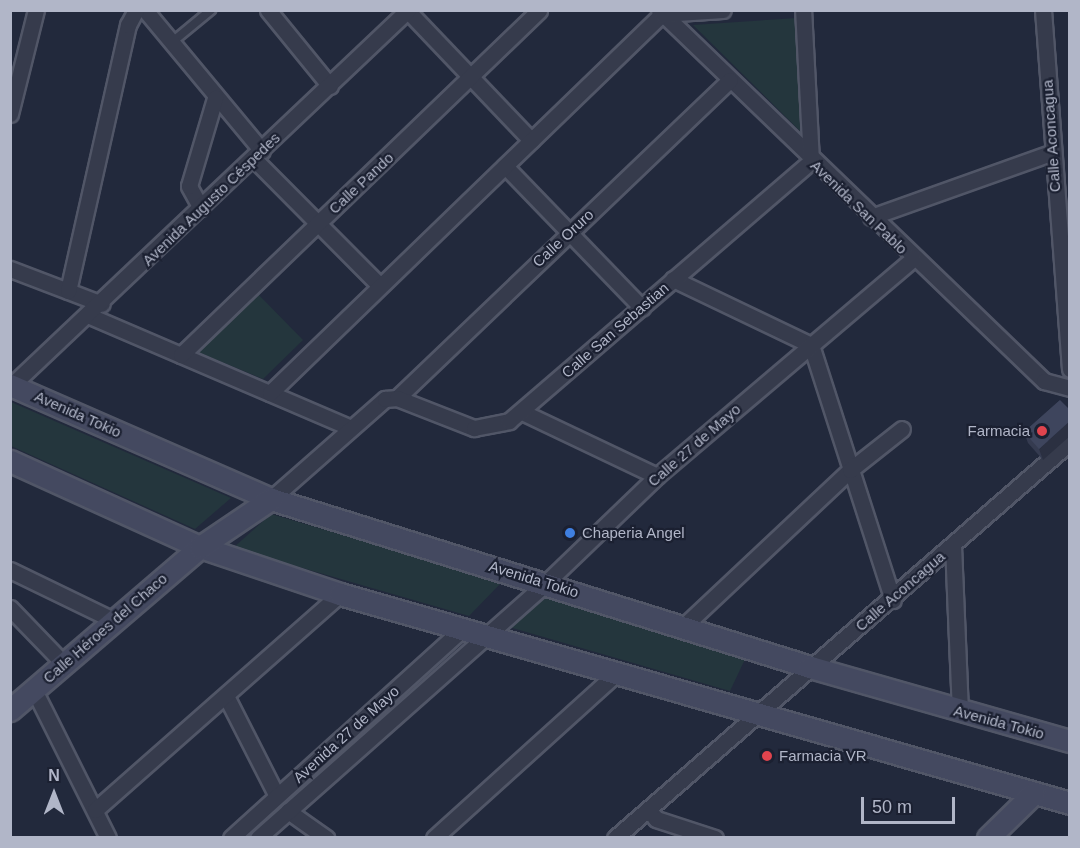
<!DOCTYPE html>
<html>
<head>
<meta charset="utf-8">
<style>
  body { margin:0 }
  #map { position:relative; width:1080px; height:848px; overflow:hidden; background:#22293c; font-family:Helvetica,sans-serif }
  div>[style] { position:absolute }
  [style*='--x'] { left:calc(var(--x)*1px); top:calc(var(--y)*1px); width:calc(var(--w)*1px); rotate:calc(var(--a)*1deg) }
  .green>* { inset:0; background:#24363d }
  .roads { filter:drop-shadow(2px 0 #515667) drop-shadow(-2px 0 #515667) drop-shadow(0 2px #515667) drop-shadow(0 -2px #515667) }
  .lane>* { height:8px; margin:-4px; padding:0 4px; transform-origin:4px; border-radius:4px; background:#363b4c }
  .street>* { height:15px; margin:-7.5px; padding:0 7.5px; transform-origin:7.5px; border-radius:7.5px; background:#363b4c }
  .secondary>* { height:21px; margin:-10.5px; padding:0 10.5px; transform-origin:10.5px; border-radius:10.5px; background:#444960 }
  .wall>* { inset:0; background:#353b50 }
  .shaded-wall>* { inset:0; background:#2b3041 }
  .building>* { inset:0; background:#3e455d }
  .dots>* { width:16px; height:16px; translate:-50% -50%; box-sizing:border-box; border:3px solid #1b2031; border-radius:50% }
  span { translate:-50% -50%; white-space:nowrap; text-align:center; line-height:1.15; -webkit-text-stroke:4.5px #1b2031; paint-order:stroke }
  .street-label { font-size:15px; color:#b1b6c8 }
  .poi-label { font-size:15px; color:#b1b6c8 }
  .right { translate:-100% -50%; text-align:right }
  .left { translate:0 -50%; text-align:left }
  .frame { position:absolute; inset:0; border:12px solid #b1b6c8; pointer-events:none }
  .north { position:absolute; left:24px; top:764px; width:60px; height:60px; -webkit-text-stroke:4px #1b2031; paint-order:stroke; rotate:0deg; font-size:16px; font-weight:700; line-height:24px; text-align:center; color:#b1b6c8 }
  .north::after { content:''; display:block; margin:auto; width:21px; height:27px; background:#b1b6c8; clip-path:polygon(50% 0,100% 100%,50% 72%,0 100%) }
  .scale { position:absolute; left:861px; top:797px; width:94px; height:27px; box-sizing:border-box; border:3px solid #b1b6c8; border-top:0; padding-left:8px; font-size:18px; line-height:21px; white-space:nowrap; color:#b1b6c8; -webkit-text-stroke:4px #1b2031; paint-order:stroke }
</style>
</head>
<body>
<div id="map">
  <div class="green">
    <div style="clip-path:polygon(797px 18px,803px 134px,693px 25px)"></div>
    <div style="clip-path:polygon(254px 290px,303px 340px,263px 379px,195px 351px)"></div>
    <div style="clip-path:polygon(11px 402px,231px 498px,195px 529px,11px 446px)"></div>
    <div style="clip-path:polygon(271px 514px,502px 582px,469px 616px,233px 548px)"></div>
    <div style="clip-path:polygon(548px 593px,747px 655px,730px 691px,509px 627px)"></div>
  </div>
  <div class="roads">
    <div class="lane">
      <div style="--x:171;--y:43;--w:52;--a:-39.5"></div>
    </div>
    <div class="street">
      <div style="--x:145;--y:10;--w:183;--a:50.3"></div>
      <div style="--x:268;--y:10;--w:98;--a:50.8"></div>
      <div style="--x:407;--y:10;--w:180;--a:46.4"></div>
      <div style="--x:659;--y:10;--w:535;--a:43.94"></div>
      <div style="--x:1044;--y:381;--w:27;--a:15"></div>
      <div style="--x:1043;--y:10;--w:360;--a:85.7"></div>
      <div style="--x:10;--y:114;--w:107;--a:-76"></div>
      <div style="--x:254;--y:159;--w:176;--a:45.2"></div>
      <div style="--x:505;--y:166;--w:197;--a:46"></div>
      <div style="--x:201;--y:208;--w:25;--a:-119"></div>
      <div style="--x:189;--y:186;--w:92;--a:-73.5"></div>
      <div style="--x:871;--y:217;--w:191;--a:-19.6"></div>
      <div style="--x:10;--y:269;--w:98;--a:20.8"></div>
      <div style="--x:673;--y:279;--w:153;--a:25.6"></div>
      <div style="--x:811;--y:345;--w:268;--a:72.2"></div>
      <div style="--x:68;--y:291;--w:273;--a:-77.3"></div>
      <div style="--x:128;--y:25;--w:17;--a:-62"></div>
      <div style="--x:90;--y:316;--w:282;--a:23.2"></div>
      <div style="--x:181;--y:355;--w:497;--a:-43.9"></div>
      <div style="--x:12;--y:385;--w:545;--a:-43.44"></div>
      <div style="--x:270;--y:393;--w:545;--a:-44.03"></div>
      <div style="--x:662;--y:14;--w:61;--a:-3.8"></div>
      <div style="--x:397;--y:398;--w:460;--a:-43.7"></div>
      <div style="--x:522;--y:412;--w:149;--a:25.4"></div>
      <div style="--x:271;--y:499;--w:152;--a:-41.3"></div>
      <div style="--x:385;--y:399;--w:12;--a:-5"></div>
      <div style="--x:397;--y:398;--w:83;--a:21.3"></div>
      <div style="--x:474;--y:428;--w:36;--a:-11"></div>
      <div style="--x:509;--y:421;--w:399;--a:-40.7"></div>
      <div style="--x:811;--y:161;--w:151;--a:-93"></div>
      <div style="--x:953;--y:545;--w:167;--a:87.6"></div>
      <div style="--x:10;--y:570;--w:117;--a:25.9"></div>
      <div style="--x:10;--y:608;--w:78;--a:46"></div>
      <div style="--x:685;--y:625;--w:226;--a:-43.2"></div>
      <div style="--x:850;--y:470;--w:66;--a:-38.3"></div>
      <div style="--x:34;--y:690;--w:165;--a:63.4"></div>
      <div style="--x:226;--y:696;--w:112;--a:63"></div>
      <div style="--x:95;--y:810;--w:327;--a:-41.4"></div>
      <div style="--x:649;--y:810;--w:11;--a:52"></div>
      <div style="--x:656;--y:819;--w:62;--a:17.9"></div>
      <div style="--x:288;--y:811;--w:47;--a:35.4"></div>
      <div style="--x:231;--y:838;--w:310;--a:-42.1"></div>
      <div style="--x:258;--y:838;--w:386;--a:-41.5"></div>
      <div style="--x:547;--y:582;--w:153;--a:-43.9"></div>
      <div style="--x:657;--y:476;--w:336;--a:-40.3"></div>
      <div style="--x:434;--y:838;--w:241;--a:-42.1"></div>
      <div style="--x:615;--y:838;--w:603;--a:-41.03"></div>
    </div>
    <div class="secondary">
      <div style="--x:10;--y:385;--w:285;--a:23.6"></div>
      <div style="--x:271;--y:499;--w:565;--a:17.31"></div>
      <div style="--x:810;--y:667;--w:270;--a:15.9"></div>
      <div style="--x:10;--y:461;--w:209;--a:24.4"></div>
      <div style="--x:200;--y:547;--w:148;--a:18.6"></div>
      <div style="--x:340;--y:594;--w:759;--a:15.98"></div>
      <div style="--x:10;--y:710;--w:250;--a:-40.6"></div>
      <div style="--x:200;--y:547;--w:86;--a:-34.1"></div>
      <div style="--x:988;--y:838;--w:64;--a:-44.4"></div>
    </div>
  </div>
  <div class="wall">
    <div style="clip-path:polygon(1060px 400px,1043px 460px,1028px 443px,1024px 432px)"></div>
  </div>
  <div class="shaded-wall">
    <div style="clip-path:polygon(1070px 421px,1070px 436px,1043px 460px,1039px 449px)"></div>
  </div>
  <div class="building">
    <div style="clip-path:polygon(1060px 400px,1070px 410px,1070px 421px,1039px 449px,1024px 432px)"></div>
  </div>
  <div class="dots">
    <div style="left:1042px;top:431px;background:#e0444e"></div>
    <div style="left:570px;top:533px;background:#3f7fe0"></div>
    <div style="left:767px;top:756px;background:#e0444e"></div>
  </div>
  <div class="street-label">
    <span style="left:1051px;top:136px;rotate:-94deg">Calle Aconcagua</span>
    <span style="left:361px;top:183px;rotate:-43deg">Calle Pando</span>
    <span style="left:211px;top:199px;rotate:-44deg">Avenida Augusto Céspedes</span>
    <span style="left:859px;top:207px;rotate:44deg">Avenida San Pablo</span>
    <span style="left:563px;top:238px;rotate:-43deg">Calle Oruro</span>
    <span style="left:615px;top:330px;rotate:-41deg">Calle San Sebastian</span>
    <span style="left:78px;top:414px;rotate:24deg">Avenida Tokio</span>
    <span style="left:694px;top:445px;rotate:-41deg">Calle 27 de Mayo</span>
    <span style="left:534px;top:579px;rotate:17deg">Avenida Tokio</span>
    <span style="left:900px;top:591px;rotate:-41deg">Calle Aconcagua</span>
    <span style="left:105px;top:628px;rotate:-41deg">Calle Héroes del Chaco</span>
    <span style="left:999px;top:722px;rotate:15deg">Avenida Tokio</span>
    <span style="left:346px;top:734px;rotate:-42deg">Avenida 27 de Mayo</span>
  </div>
  <div class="poi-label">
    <span class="right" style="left:1030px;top:431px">Farmacia</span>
    <span class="left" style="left:582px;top:533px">Chaperia Angel</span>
    <span class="left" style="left:779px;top:756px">Farmacia VR</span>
  </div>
  <div class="frame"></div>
  <div class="north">N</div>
  <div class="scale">50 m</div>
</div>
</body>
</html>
